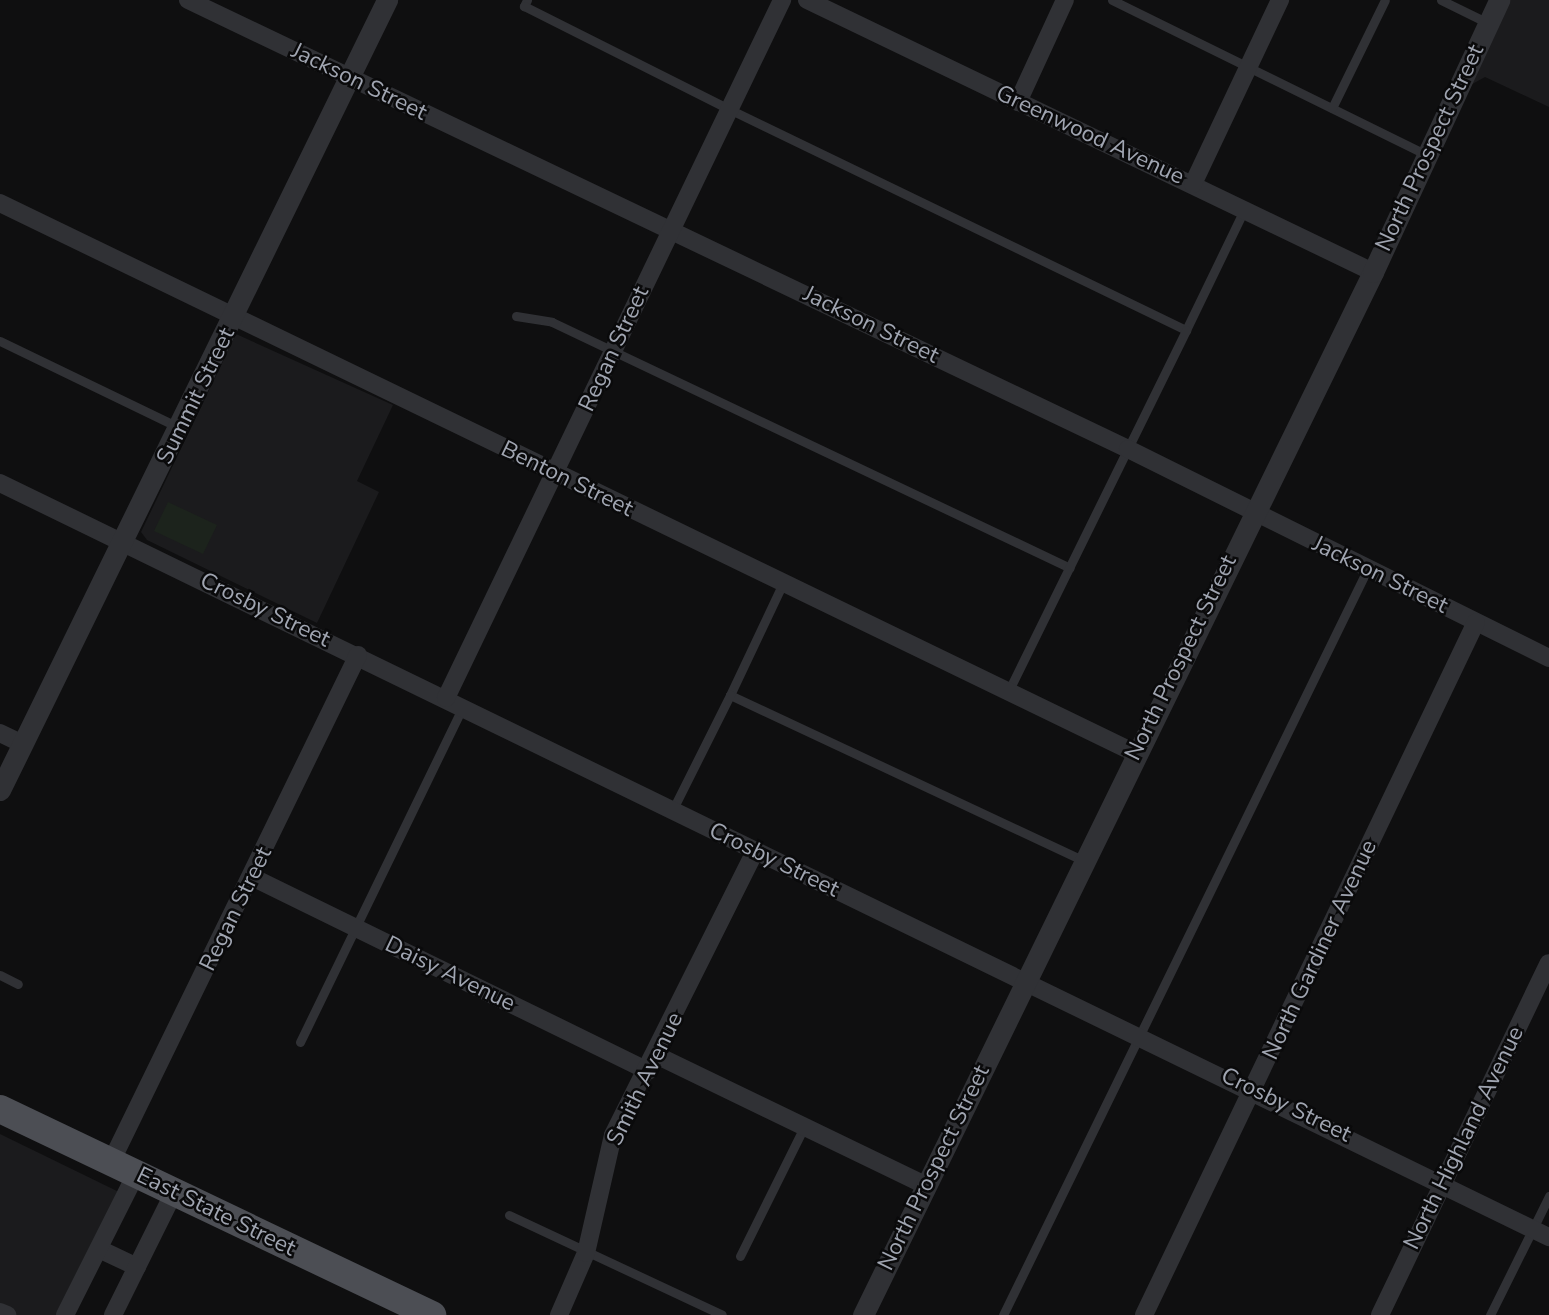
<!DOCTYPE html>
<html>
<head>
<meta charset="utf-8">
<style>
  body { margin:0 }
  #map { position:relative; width:1549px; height:1315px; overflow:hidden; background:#0f0f10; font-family:"Nunito Sans",sans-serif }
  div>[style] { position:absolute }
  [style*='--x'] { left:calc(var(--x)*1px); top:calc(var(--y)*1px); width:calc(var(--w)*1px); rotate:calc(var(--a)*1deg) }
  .built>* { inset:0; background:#1b1b1d }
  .green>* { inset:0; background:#1c231c }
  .service>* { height:9px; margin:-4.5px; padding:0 4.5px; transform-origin:4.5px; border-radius:4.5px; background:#303135 }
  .minor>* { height:18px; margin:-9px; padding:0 9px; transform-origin:9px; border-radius:9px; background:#303135 }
  .tertiary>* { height:21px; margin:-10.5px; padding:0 10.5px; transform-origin:10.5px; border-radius:10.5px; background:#303135 }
  .primary>* { height:28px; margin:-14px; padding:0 14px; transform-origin:14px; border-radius:14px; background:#4c4e54 }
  span { translate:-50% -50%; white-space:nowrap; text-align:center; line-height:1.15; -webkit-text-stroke:5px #0a0a0b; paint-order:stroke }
  .street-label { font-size:23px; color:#a0a5b1 }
</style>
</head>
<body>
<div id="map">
  <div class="built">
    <div style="clip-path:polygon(1509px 0,1549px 0,1549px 107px,1485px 77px,1467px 87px)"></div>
    <div style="clip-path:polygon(236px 334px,393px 405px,357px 481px,379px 492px,317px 623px,147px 540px,141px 532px)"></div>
    <div style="clip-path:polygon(0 1134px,119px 1192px,57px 1315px,0 1315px)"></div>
  </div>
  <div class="green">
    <div style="clip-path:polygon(168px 502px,217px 525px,203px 554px,154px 531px)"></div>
  </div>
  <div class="service">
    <div style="--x:527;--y:0;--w:7;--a:117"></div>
    <div style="--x:524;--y:6;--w:229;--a:26.7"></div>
    <div style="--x:729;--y:109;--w:508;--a:25.81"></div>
    <div style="--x:1186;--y:330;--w:133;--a:-64.2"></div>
    <div style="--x:1112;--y:0;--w:351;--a:26.2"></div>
    <div style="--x:1441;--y:0;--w:52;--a:26.1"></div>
    <div style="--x:1332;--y:108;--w:120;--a:-63.9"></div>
    <div style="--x:516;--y:316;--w:36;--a:9"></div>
    <div style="--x:552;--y:322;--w:573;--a:25.4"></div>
    <div style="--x:0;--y:341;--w:198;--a:25.8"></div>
    <div style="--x:783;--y:583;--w:124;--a:115.3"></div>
    <div style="--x:730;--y:695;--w:391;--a:25.1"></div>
    <div style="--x:1008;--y:692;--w:403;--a:-63.8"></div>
    <div style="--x:672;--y:811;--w:130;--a:-63.4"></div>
    <div style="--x:0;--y:975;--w:20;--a:27"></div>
    <div style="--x:300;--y:1042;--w:373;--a:-64.1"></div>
    <div style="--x:509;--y:1215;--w:235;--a:25.1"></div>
    <div style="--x:740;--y:1256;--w:144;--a:-63.6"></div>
    <div style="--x:1003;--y:1315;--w:831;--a:-63.96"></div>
    <div style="--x:1490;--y:1315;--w:133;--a:-63.6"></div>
  </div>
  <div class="minor">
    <div style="--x:188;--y:0;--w:1042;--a:25.53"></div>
    <div style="--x:1128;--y:449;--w:470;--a:26.4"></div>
    <div style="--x:807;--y:0;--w:628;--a:25.67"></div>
    <div style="--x:1018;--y:102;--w:112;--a:-65.3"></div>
    <div style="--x:1193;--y:184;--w:204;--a:-64.7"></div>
    <div style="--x:0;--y:203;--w:1261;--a:25.85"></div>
    <div style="--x:0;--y:483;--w:1723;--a:25.96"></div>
    <div style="--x:446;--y:698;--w:775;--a:-64.29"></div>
    <div style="--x:0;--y:733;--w:25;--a:26"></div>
    <div style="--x:252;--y:877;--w:441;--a:26.1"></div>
    <div style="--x:656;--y:1055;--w:299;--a:25.8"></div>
    <div style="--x:111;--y:1162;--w:564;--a:-64.03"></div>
    <div style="--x:99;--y:1249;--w:42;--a:25.3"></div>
    <div style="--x:0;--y:1312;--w:8;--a:23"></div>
    <div style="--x:65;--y:1315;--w:158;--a:-63.3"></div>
    <div style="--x:113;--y:1315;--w:137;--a:-63.6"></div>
    <div style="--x:559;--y:1315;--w:68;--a:-66.5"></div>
    <div style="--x:586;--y:1253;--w:121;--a:-77.1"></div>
    <div style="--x:613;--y:1135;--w:317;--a:-63.4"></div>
    <div style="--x:1144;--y:1315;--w:768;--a:-64.4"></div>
    <div style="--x:1380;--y:1315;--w:390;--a:-64.4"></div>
  </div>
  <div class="tertiary">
    <div style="--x:0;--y:790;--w:880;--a:-63.9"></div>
    <div style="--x:863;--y:1315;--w:1161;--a:-63.94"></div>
    <div style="--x:1373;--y:272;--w:300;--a:-65.1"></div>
  </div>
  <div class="primary">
    <div style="--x:0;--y:1109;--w:479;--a:25.5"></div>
  </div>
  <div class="street-label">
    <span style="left:359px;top:82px;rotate:26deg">Jackson Street</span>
    <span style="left:1090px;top:135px;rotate:25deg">Greenwood Avenue</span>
    <span style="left:1430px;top:148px;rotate:-65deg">North Prospect Street</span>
    <span style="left:871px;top:325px;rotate:26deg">Jackson Street</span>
    <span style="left:614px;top:349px;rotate:-65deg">Regan Street</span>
    <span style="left:196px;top:396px;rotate:-64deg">Summit Street</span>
    <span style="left:567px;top:479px;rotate:26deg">Benton Street</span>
    <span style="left:1380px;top:575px;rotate:26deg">Jackson Street</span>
    <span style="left:265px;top:610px;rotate:26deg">Crosby Street</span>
    <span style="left:1181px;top:658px;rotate:-64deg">North Prospect Street</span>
    <span style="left:774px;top:860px;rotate:26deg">Crosby Street</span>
    <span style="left:236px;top:909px;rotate:-64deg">Regan Street</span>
    <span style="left:1320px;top:950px;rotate:-65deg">North Gardiner Avenue</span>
    <span style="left:450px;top:974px;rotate:26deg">Daisy Avenue</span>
    <span style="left:645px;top:1079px;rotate:-64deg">Smith Avenue</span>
    <span style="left:1286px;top:1105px;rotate:26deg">Crosby Street</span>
    <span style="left:1464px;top:1138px;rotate:-64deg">North Highland Avenue</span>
    <span style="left:934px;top:1168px;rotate:-64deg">North Prospect Street</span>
    <span style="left:216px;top:1212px;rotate:26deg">East State Street</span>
  </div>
</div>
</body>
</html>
